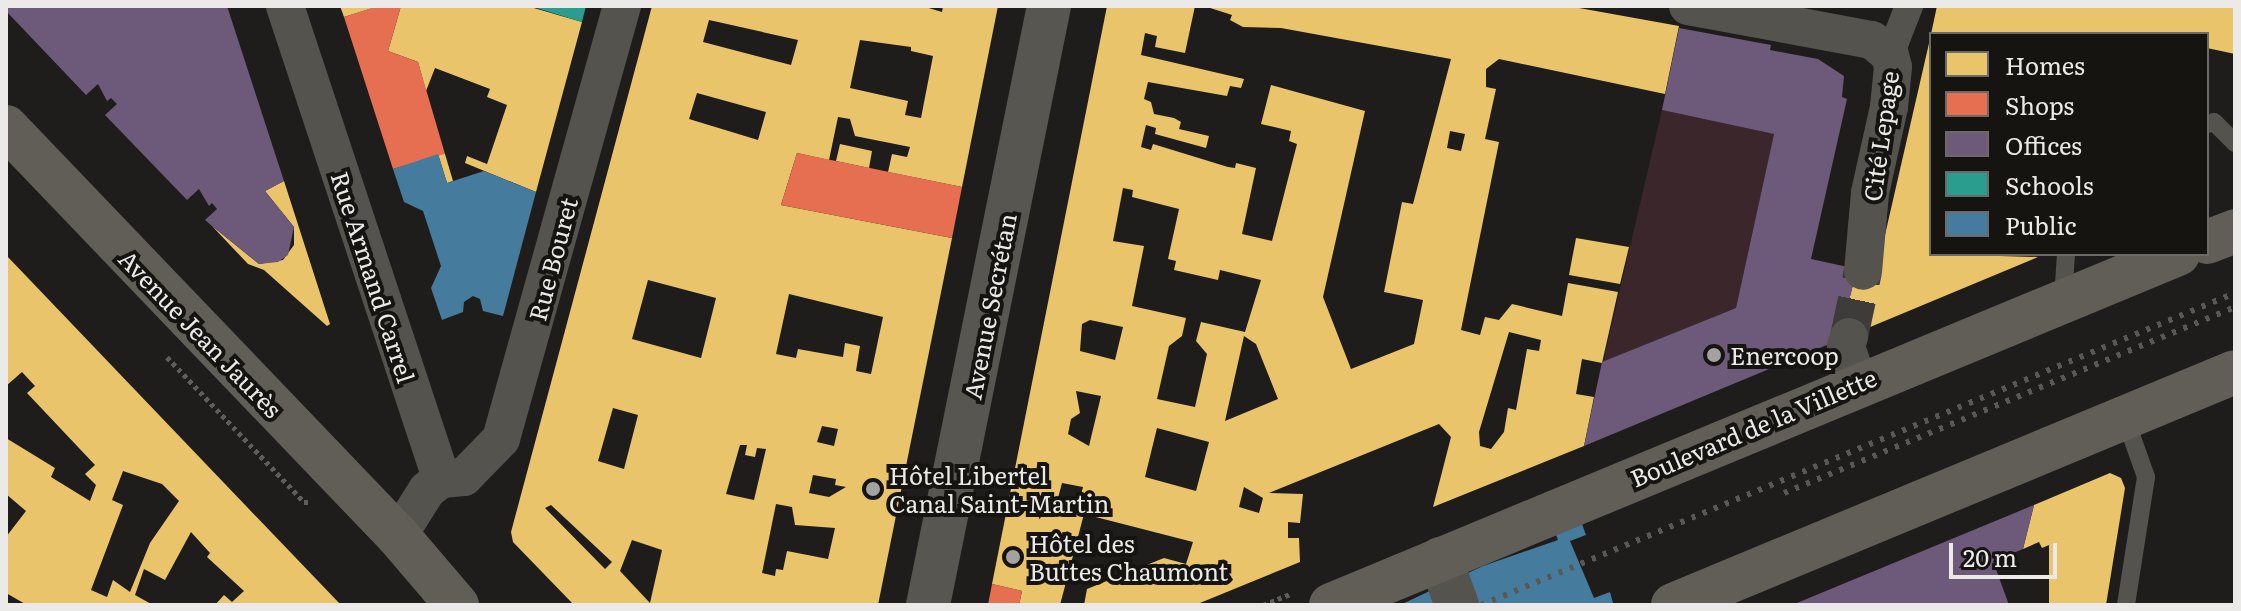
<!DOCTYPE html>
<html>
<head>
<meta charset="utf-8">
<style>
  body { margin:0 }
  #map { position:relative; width:2241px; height:611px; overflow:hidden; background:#1f1d1b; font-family:Literata,serif }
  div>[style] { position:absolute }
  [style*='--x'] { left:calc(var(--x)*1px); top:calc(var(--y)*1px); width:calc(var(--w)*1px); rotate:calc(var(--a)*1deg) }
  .green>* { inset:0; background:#3b272b }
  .homes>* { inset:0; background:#e9c46a }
  .shops>* { inset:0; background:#e76f51 }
  .offices>* { inset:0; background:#6d597a }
  .schools>* { inset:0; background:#2a9d8f }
  .public>* { inset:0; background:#457b9d }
  .minor-tunnel>* { height:38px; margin-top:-19px; transform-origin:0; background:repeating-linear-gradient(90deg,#3e3c3a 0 38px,transparent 0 57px) }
  .path>* { height:5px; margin-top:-2.5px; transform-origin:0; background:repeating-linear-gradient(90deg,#5f5e5b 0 4px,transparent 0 8px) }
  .service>* { height:18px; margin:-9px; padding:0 9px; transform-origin:9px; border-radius:9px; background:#55534e }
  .pedestrian>* { height:28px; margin:-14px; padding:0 14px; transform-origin:14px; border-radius:14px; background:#55534e }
  .minor>* { height:38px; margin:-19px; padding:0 19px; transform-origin:19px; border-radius:19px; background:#55534e }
  .tertiary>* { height:44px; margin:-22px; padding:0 22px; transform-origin:22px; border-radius:22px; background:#55534e }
  .secondary>* { height:44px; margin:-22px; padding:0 22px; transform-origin:22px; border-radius:22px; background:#575651 }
  .primary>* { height:44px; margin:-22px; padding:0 22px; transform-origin:22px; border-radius:22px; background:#605e57 }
  .rail>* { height:6px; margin-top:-3px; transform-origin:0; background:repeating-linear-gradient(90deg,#595854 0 4px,transparent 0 12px) }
  .dots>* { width:22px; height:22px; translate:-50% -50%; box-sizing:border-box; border:4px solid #161411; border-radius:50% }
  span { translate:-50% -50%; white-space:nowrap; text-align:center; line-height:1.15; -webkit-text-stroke:8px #161411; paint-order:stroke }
  .street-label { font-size:24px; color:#eceae8 }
  .poi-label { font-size:24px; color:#eceae8 }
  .left { translate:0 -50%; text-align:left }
  .frame { position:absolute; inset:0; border:8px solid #eceae8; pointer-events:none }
  .legend { position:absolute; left:1929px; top:32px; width:280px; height:224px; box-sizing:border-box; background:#161411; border:2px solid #6c6a67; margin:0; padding:10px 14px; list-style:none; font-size:24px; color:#eceae8 }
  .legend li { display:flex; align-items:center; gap:16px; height:40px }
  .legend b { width:40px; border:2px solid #6c6a67 }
  .scale { position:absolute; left:1949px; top:543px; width:108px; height:36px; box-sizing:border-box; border:4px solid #eceae8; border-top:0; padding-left:10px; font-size:24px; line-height:28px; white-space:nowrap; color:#eceae8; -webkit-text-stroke:6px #161411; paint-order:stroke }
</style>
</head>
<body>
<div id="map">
  <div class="green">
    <div style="clip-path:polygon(1662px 110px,1774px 134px,1736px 308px,1603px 362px)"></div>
  </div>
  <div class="homes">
    <div style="clip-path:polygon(340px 6px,376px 6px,376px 7px,344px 17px)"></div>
    <div style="clip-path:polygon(401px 6px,527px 6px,582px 22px,536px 192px,465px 163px,467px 156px,487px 164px,507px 105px,487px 97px,490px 89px,435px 68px,426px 91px,418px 62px,388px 51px)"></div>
    <div style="clip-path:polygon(evenodd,652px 6px,922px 6px,942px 12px,943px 6px,998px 6px,962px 187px,888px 172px,892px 154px,907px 157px,910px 147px,855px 136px,850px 119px,838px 117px,829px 160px,797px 153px,781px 205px,952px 238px,878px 605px,574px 605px,513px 542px,511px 532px,652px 6px,709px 20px,798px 40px,791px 65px,703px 42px,709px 20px,652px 6px,860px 40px,911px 47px,911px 51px,933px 56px,921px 118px,905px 115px,908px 101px,850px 88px,860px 40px,652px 6px,697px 93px,766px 112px,758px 140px,689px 119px,697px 93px,652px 6px,648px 280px,716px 298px,701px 358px,632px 339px,648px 280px,652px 6px,789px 294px,883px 317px,871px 374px,856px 371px,860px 346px,845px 343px,843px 357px,798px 349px,796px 358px,776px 354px,789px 294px,652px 6px,613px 408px,638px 415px,624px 469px,598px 461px,613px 408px,652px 6px,822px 426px,838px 429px,834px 446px,817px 442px,822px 426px,652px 6px,740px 445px,747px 445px,745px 455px,755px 457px,757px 448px,766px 449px,754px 500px,726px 494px,740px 445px,652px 6px,813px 475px,836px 479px,835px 485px,846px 487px,829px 497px,809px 493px,813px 475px,652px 6px,776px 504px,792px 507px,795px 525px,835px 528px,828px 559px,787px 551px,783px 570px,776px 569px,775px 576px,762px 573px,776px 504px,652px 6px,551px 505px,612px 562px,605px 569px,545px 508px,551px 505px,652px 6px,632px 540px,662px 550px,650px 603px,620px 571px,632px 540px)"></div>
    <div style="clip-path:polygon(evenodd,1107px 6px,1195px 6px,1185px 53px,1155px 47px,1157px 36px,1145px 33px,1141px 55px,1244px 79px,1241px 88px,1230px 86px,1227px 96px,1148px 82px,1144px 99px,1151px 102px,1154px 114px,1174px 118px,1181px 122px,1179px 129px,1209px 136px,1206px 148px,1155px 134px,1156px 128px,1146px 125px,1141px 147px,1151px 150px,1153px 144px,1228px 167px,1235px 168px,1236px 163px,1256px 168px,1242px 234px,1272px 241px,1297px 144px,1289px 141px,1291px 131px,1261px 124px,1271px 85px,1365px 111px,1323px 297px,1351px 369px,1414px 344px,1423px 300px,1384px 292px,1402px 202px,1413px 204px,1451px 59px,1281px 28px,1243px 27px,1230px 20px,1232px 15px,1204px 6px,1568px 6px,1679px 26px,1665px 94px,1499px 59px,1486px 69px,1486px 87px,1496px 89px,1485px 139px,1499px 142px,1461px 330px,1480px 335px,1485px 317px,1499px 320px,1512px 304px,1562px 316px,1568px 283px,1618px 292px,1602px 363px,1582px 359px,1576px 394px,1594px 397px,1584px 446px,1433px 507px,1451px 437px,1439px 424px,1269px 493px,1303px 494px,1300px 523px,1288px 522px,1288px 538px,1299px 538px,1300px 562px,1195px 605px,1084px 605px,1087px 589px,1164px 558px,1186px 564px,1193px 542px,1084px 514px,1060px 605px,1019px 605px,1022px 591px,992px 584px,1107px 6px,1450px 131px,1465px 134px,1461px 151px,1447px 148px,1450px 131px,1107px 6px,1123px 188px,1133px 190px,1132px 197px,1179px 209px,1168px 259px,1176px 261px,1174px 270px,1218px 280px,1220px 270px,1261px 280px,1245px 332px,1201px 322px,1196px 341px,1207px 354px,1195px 407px,1157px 399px,1169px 346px,1182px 336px,1186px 318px,1132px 306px,1144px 246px,1113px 241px,1123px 188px,1107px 6px,1090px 320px,1123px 327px,1115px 360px,1080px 351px,1082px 324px,1090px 320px,1107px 6px,1509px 332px,1541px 340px,1539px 351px,1527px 349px,1516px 410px,1508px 408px,1504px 432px,1491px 449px,1480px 446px,1479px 432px,1509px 332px,1107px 6px,1244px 336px,1256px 344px,1278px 399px,1225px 421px,1244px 336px,1107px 6px,1076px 391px,1101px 396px,1089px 446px,1068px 434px,1071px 419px,1080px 413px,1076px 391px,1107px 6px,1157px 428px,1209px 442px,1196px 491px,1145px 477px,1157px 428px,1107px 6px,1062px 483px,1083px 487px,1075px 517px,1054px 513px,1062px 483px,1107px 6px,1244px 487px,1263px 498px,1259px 513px,1239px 507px,1244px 487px)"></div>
    <div style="clip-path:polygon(1937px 6px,2235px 6px,2235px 54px,2207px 48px,2207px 34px,1931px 34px)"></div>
    <div style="clip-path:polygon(1930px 39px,1931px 254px,2038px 257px,1839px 340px,1857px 269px,1876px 274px)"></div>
    <div style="clip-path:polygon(840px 144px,872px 151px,869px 168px,836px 161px)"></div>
    <div style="clip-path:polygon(438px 154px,445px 154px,453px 181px,447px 183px)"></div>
    <div style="clip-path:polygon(284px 181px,330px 324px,327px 326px,264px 270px,248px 264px,212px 226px,259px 264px,283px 260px,294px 245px,294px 227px,265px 191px)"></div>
    <div style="clip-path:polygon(1576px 238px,1629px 247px,1620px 284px,1569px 275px)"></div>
    <div style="clip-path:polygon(evenodd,6px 255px,247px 507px,341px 605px,215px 605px,224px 595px,232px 602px,244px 591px,207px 557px,210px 553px,191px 532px,165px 580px,144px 569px,135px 595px,153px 605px,27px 605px,6px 593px,6px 537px,26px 511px,6px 494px,6px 438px,55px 468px,51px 477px,90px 501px,96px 485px,85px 474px,95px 465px,27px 393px,35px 386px,22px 372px,6px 386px,6px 255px,123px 471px,162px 484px,179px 501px,150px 543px,130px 592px,113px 580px,107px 597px,91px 590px,123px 505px,112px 500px,123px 471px)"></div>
    <div style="clip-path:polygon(2110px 473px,2121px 478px,2125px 488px,2106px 605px,2049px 605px,2049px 545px,2042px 548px,2039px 542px,2023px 549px,2034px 505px)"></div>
  </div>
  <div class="shops">
    <div style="clip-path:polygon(378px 6px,401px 6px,388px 51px,418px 62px,445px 154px,393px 169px,344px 17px)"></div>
    <div style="clip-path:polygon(797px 153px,962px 187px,952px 238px,781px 205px)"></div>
    <div style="clip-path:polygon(992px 584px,1022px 591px,1019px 605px,988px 605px)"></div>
  </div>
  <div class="offices">
    <div style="clip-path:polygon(9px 6px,227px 6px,284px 181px,265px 191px,294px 227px,288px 255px,278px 262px,259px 264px,212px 226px,205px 220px,217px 209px,212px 203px,209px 206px,199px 189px,187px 200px,105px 115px,117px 104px,111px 98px,107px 101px,98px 84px,86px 95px,6px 11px)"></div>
    <div style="clip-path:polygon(1679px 28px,1771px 45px,1770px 50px,1818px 59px,1844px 76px,1842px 97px,1847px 99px,1811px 259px,1857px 269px,1839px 340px,1584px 446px,1602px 362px,1736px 308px,1774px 134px,1662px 110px)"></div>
    <div style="clip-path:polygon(2034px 505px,2023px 549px,1993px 561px,2009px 605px,1792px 605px)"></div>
  </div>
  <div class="schools">
    <div style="clip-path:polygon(530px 6px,586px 6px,582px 22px)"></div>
  </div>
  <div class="public">
    <div style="clip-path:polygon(438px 154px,447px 183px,484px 171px,536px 192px,503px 316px,483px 311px,480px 299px,473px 296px,464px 302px,463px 312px,442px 320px,431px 288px,441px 266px,423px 211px,404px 202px,393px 169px)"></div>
    <div style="clip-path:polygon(1582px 524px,1586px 535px,1570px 541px,1594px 598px,1610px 592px,1613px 603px,1400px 605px,1483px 566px,1558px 540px,1556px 535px)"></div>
  </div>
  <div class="minor-tunnel">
    <div style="--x:1849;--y:337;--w:67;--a:-78"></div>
  </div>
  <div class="path">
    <div style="--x:167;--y:357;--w:199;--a:46.6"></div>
    <div style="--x:304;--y:502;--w:7;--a:0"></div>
    <div style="--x:1263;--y:605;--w:31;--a:-22"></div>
  </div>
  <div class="service">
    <div style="--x:2207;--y:124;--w:7;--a:-16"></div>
    <div style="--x:2214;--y:122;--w:30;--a:45"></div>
    <div style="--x:2063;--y:299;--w:45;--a:-86.2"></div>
    <div style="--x:2125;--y:418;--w:63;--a:70.4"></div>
    <div style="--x:2146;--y:477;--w:130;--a:98.9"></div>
  </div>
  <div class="pedestrian">
    <div style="--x:1890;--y:55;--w:53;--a:-68.8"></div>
  </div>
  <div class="minor">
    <div style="--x:285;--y:6;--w:498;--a:71.7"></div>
    <div style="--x:1688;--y:6;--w:187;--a:10.5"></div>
    <div style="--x:1872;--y:40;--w:23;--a:40"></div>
    <div style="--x:1890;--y:55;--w:12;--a:76"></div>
    <div style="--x:1893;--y:67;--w:40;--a:95.7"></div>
    <div style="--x:1889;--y:107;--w:88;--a:102.5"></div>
    <div style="--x:1870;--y:193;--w:78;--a:95.1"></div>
    <div style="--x:1849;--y:337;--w:9;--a:108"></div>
    <div style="--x:1846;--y:346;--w:39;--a:72"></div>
    <div style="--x:441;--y:479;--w:23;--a:-5"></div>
    <div style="--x:464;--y:477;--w:53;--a:-45.8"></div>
    <div style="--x:501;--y:439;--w:450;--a:-74.4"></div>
    <div style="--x:398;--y:536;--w:54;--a:-57.8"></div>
    <div style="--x:427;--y:490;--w:18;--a:-38"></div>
  </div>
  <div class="tertiary">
    <div style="--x:1440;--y:559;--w:49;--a:69.7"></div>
  </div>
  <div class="secondary">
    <div style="--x:928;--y:605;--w:611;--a:-78.58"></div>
  </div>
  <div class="primary">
    <div style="--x:6;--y:127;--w:567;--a:46.22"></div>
    <div style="--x:398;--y:536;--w:91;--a:49.5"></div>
    <div style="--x:2207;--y:242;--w:30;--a:-21"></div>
    <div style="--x:1331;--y:605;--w:917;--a:-22.51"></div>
    <div style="--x:1673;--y:605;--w:608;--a:-22.52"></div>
  </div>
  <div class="rail">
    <div style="--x:1784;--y:493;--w:488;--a:-22.4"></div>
    <div style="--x:1481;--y:605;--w:816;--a:-22.48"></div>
  </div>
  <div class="dots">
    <div style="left:1714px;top:355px;background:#a4a2a0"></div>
    <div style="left:873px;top:489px;background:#a4a2a0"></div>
    <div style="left:1013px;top:557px;background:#a4a2a0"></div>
  </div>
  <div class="street-label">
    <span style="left:1880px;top:136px;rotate:-82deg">Cité Lepage</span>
    <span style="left:552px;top:259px;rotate:-75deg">Rue Bouret</span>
    <span style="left:374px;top:277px;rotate:72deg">Rue Armand Carrel</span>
    <span style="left:989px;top:306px;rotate:-79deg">Avenue Secrétan</span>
    <span style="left:201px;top:333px;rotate:46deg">Avenue Jean Jaurès</span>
    <span style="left:1753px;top:427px;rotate:-23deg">Boulevard de la Villette</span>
  </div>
  <div class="poi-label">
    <span class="left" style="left:1730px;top:355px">Enercoop</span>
    <span class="left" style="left:889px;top:489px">Hôtel Libertel<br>Canal Saint-Martin</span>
    <span class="left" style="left:1029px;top:557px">Hôtel des<br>Buttes Chaumont</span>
  </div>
  <div class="frame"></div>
  <ul class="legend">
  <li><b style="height:22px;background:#e9c46a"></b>Homes</li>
  <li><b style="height:22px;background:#e76f51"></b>Shops</li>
  <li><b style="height:22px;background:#6d597a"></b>Offices</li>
  <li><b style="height:22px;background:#2a9d8f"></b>Schools</li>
  <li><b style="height:22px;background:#457b9d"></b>Public</li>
  </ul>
  <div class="scale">20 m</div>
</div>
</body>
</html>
